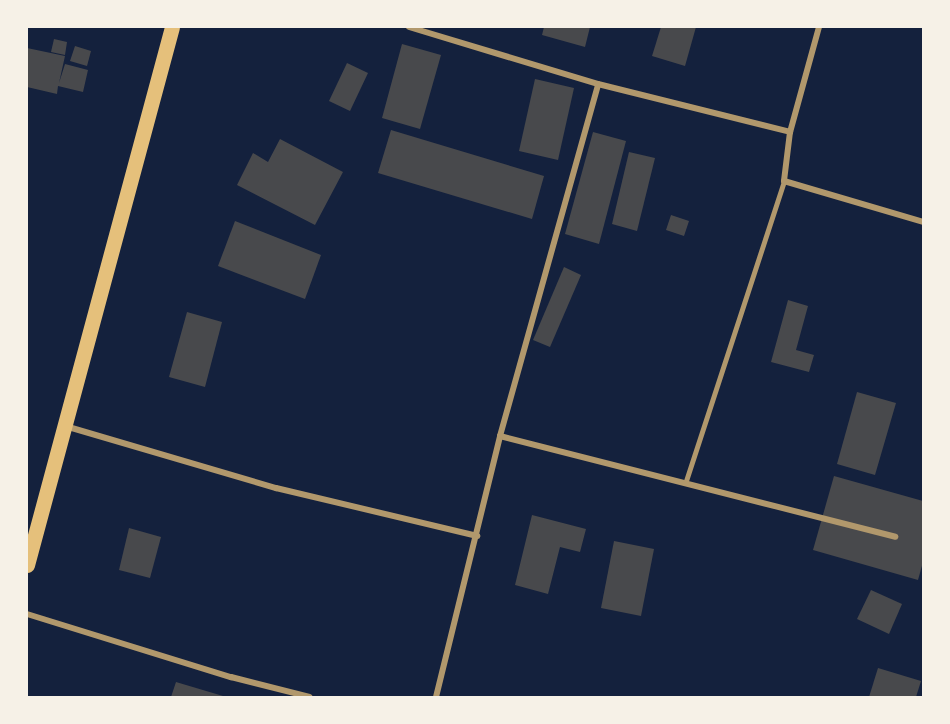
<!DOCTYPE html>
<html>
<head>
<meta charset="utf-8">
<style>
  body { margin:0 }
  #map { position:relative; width:950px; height:724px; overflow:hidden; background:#14213d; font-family:"Exo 2",sans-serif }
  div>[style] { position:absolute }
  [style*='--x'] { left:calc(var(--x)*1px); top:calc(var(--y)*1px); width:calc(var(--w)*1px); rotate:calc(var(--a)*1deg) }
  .building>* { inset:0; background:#48494c }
  .service>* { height:4.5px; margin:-2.25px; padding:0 2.25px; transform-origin:2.25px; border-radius:2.25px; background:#b1986c }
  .minor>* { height:6px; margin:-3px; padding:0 3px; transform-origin:3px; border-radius:3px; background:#b1986c }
  .primary>* { height:15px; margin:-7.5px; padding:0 7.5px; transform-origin:7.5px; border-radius:7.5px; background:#e5c07b }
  span { translate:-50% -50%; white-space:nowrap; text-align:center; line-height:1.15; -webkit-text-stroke:6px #f6f1e7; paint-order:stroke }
  .frame { position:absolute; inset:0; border:28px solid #f6f1e7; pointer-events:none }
</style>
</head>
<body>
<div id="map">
  <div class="building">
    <div style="clip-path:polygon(544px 27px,590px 27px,585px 47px,542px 35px)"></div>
    <div style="clip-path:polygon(661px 27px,696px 27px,685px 66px,652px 56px)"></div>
    <div style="clip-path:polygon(54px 39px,67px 42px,65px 55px,51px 52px)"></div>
    <div style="clip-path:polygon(402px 44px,441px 55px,420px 129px,382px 118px)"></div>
    <div style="clip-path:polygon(75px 46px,91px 51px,87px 66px,70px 61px)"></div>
    <div style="clip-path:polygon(27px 48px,65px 56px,59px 83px,65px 64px,88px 70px,83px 92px,58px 86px,57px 94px,27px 87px)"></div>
    <div style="clip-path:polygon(347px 63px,368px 73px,350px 111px,329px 101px)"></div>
    <div style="clip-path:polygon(535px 79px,574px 88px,558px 160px,519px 151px)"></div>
    <div style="clip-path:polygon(391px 130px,544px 176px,532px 219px,378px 173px)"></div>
    <div style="clip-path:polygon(593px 132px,626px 141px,599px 244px,565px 234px)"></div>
    <div style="clip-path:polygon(280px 139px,343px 172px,315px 225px,237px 185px,253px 153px,268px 162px)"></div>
    <div style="clip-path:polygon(629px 152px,655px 158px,637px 231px,612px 224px)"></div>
    <div style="clip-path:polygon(671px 215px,689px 221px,684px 236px,666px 230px)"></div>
    <div style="clip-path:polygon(235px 221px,321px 255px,305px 299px,218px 266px)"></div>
    <div style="clip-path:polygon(564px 267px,581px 275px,550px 347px,533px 340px)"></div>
    <div style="clip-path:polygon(788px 300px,808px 306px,796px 350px,814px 355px,809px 372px,771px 362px)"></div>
    <div style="clip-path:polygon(187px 312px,222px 322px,205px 387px,169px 377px)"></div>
    <div style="clip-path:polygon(857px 392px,896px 403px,875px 475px,837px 464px)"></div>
    <div style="clip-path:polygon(834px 476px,923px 501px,923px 562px,918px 580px,813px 550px)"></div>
    <div style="clip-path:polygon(532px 515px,586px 529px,580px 552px,560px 547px,548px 594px,515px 585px)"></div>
    <div style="clip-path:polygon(129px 528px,161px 537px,150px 578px,119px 570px)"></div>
    <div style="clip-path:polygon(614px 541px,654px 549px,641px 616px,601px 608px)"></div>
    <div style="clip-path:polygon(871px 590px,902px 604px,889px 634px,857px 619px)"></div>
    <div style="clip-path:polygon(878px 668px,921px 681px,916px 697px,869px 697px)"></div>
    <div style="clip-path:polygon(176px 682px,223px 696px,223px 697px,171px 697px)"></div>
  </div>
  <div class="service">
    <div style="--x:686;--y:481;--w:316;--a:-71.9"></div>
  </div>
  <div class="minor">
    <div style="--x:409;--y:27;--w:197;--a:16.8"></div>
    <div style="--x:598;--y:84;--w:198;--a:14"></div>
    <div style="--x:819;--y:27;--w:109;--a:105.4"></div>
    <div style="--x:790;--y:132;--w:49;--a:97"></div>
    <div style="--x:784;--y:181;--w:145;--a:16.4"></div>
    <div style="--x:65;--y:426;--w:220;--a:16.4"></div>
    <div style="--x:276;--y:488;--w:207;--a:13.4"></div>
    <div style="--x:500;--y:436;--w:408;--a:14.3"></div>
    <div style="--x:27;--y:614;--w:214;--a:17.2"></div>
    <div style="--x:231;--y:677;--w:81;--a:14.2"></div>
    <div style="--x:436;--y:697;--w:269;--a:-76.2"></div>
    <div style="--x:500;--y:436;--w:365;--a:-74.4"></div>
  </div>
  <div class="primary">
    <div style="--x:27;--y:565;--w:557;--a:-74.92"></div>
  </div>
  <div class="frame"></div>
</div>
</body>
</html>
